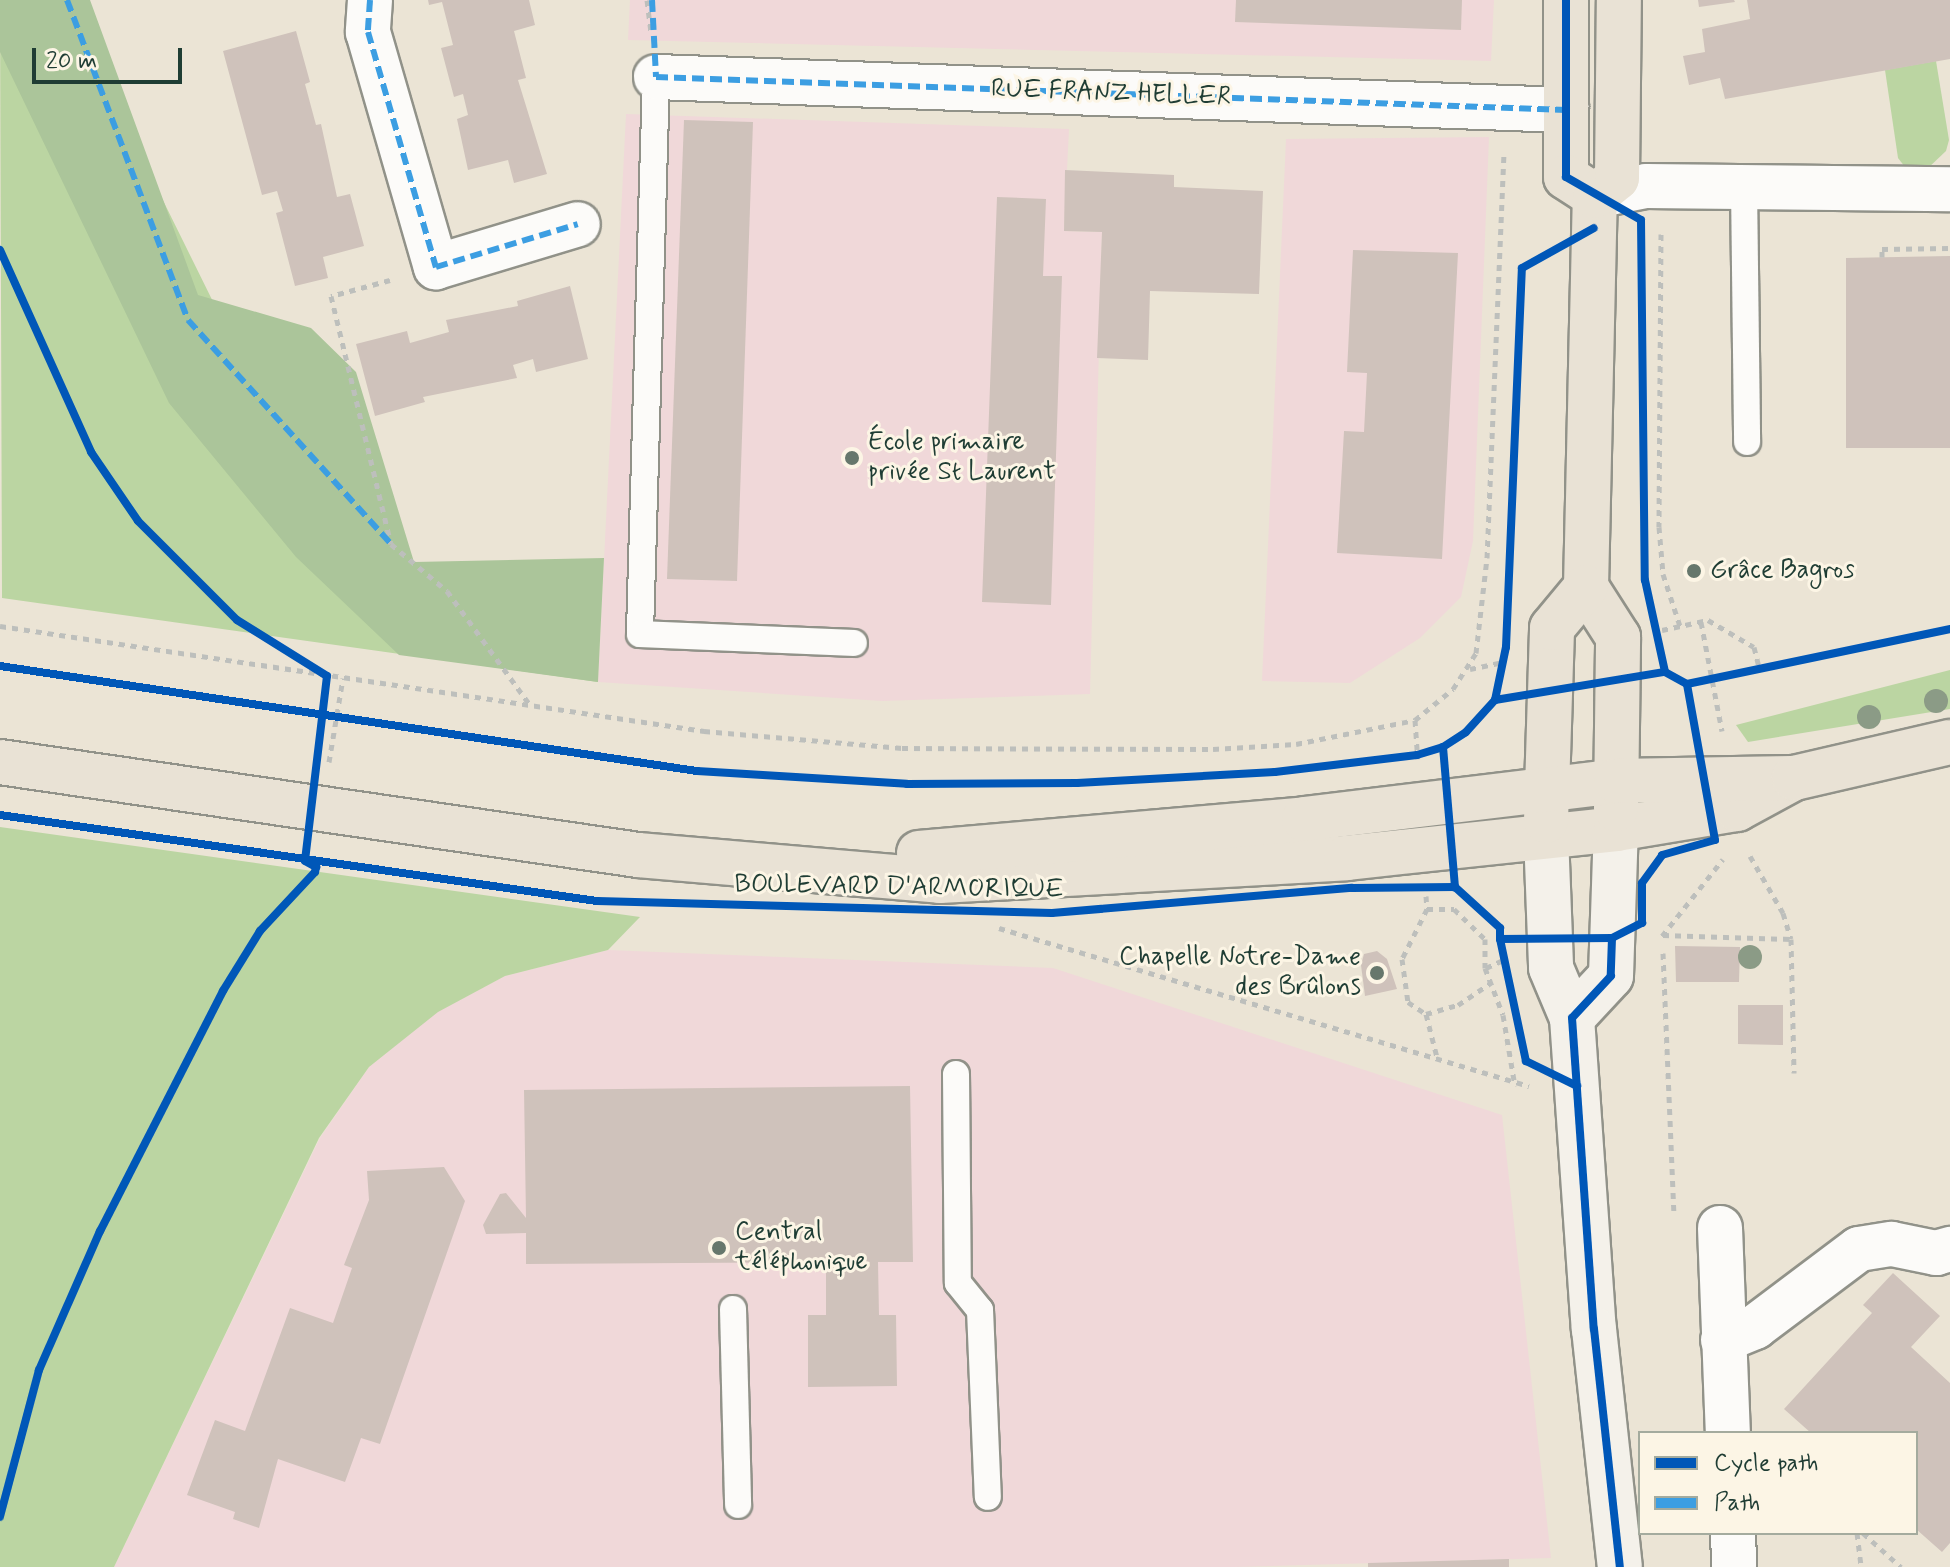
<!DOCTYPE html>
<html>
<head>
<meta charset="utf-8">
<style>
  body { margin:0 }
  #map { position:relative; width:1950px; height:1567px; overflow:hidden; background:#ebe4d5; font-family:Mynerve,sans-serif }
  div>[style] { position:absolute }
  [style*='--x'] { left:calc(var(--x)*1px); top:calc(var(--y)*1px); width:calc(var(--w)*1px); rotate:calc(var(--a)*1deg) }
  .built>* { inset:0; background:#f0d8d9 }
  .green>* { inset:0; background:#bbd5a2 }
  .forest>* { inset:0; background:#abc59a }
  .building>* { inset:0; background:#cfc2bb }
  .path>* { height:5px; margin-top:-2.5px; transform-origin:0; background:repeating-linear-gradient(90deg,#bdbfbc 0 6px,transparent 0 12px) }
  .roads { filter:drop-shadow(2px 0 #919289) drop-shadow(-2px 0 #919289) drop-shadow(0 2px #919289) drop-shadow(0 -2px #919289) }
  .lane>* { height:26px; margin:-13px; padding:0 13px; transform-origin:13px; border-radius:13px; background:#fcfbf9 }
  .street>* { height:44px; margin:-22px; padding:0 22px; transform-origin:22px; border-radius:22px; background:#fcfbf9 }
  .secondary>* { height:44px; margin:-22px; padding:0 22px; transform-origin:22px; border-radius:22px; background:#f4f1ea }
  .primary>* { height:44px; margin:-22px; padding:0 22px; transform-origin:22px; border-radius:22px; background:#e9e2d5 }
  .quiet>* { height:6px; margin-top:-3px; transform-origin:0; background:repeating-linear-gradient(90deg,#3c9ee2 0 12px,transparent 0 18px) }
  .cycleway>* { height:8px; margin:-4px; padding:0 4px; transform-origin:4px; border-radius:4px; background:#0057b8 }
  .trees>* { width:24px; height:24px; margin:-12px; border-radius:50%; background:#8b9b86 }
  .dots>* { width:22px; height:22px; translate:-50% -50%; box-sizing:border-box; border:4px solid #fcf5e5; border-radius:50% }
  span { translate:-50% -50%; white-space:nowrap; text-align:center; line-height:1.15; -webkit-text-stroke:6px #fcf5e5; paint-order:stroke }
  .street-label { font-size:26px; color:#1f3d34 }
  .poi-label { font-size:26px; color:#1f3d34 }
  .left { translate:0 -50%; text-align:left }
  .right { translate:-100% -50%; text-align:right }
  .legend { position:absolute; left:1638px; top:1431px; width:280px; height:104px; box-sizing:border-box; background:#fcf5e5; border:2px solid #a4ab9e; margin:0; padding:10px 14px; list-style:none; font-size:24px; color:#1f3d34 }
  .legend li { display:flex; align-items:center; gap:16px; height:40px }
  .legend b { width:40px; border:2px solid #a4ab9e }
  .scale { position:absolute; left:32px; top:48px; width:150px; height:36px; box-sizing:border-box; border:4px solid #1f3d34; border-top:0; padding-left:10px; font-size:24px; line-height:28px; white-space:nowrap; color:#1f3d34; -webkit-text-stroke:6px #fcf5e5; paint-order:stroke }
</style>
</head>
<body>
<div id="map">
  <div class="built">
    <div style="clip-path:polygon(630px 0,1494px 0,1491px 61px,628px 40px)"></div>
    <div style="clip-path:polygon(626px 114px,1069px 129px,1064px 231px,1102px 232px,1090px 694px,882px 701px,598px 682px)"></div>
    <div style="clip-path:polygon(1489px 137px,1473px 541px,1461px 597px,1420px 638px,1350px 683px,1262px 681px,1286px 139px)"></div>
    <div style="clip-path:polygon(608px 950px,1053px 968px,1502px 1115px,1551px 1558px,1233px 1567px,114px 1567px,320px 1138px,369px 1067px,437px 1012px,505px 976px)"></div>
  </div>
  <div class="green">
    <div style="clip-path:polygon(0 0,64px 0,311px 500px,598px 682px,2px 598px)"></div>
    <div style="clip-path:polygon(1936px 61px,1949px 140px,1946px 151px,1926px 170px,1905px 167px,1898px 158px,1885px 70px)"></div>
    <div style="clip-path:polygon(1950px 670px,1950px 709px,1748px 742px,1736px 725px)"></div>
    <div style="clip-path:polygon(0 827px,640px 917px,608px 950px,505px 976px,438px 1012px,369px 1067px,319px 1138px,114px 1567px,0 1567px)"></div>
  </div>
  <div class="forest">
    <div style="clip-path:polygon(0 0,90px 0,198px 295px,311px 328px,356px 372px,414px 562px,604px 558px,598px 682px,399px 655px,296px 557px,169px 403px,0 52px)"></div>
  </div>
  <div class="building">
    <div style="clip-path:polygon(428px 0,529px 0,535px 25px,514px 31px,526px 78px,518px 80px,547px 174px,514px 183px,508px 160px,468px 170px,457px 119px,468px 115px,463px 94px,454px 97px,441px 48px,453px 45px,442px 2px,429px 5px)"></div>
    <div style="clip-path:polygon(1236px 0,1462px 0,1461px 30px,1235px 22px)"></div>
    <div style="clip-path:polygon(1698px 0,1734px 0,1735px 2px,1699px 7px)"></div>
    <div style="clip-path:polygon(1747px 0,1950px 0,1950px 59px,1725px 99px,1720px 78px,1689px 85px,1683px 56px,1705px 52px,1702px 29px,1750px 19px)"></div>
    <div style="clip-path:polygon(296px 31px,310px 82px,305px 84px,316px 125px,321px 124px,337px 197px,350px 194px,364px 246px,323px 257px,328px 278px,295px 286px,276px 213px,283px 211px,277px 191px,262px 195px,223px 51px)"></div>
    <div style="clip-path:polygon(684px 120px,753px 122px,737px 581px,667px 579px)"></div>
    <div style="clip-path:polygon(1065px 170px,1174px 175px,1174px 187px,1263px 191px,1259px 294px,1150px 291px,1148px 360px,1097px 358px,1102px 232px,1064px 231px)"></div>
    <div style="clip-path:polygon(997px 197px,1046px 199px,1043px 276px,1062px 276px,1051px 605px,982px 602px)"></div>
    <div style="clip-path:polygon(1353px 250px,1458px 253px,1442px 559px,1337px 553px,1344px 431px,1364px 432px,1367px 373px,1347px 372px)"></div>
    <div style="clip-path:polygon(1950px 256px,1950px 448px,1846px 448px,1846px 258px)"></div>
    <div style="clip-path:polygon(570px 286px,588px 359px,536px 372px,533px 359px,513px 365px,517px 378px,423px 397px,425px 402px,375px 416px,356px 344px,407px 331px,410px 343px,449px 332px,446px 320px,518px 306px,517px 301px)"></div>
    <div style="clip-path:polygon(1675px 946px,1740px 947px,1739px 982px,1676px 982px)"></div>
    <div style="clip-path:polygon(1377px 951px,1387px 959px,1397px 989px,1365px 996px,1361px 965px,1364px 954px)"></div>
    <div style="clip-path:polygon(1738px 1005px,1783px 1005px,1783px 1045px,1738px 1044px)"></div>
    <div style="clip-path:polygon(910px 1086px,913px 1262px,878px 1262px,879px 1315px,896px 1315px,897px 1386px,808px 1387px,808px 1315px,826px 1315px,826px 1262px,526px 1264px,526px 1233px,486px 1234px,483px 1225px,500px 1194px,506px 1193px,526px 1218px,524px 1090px)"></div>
    <div style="clip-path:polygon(444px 1167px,465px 1201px,380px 1444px,361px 1438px,345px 1482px,278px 1459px,259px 1528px,233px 1519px,235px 1512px,187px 1495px,215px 1420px,245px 1431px,290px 1308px,333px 1323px,352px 1268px,344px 1265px,369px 1200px,367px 1171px)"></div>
    <div style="clip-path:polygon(1893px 1273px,1940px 1316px,1911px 1347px,1950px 1383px,1950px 1543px,1942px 1552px,1916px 1529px,1916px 1433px,1811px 1433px,1784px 1409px,1872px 1313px,1863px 1305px)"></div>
    <div style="clip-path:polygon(1509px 1559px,1509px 1567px,1368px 1567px,1368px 1563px)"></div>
  </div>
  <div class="path">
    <div style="--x:647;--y:0;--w:31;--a:83"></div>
    <div style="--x:1661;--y:234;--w:293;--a:90.4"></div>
    <div style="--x:1659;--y:527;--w:47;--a:85.1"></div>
    <div style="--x:1663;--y:574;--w:55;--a:71.9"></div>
    <div style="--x:1882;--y:257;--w:8;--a:-90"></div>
    <div style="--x:1882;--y:249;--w:68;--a:-0.8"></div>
    <div style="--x:390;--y:280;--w:61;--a:164.8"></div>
    <div style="--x:331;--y:296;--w:255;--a:76.4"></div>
    <div style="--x:391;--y:544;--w:73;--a:40"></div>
    <div style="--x:447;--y:591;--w:141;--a:53.9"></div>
    <div style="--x:1701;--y:622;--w:111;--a:79.1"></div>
    <div style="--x:0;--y:626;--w:712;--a:8.48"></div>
    <div style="--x:704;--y:731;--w:199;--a:4.9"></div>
    <div style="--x:902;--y:748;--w:311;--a:0.2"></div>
    <div style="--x:1213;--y:749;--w:83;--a:-3.4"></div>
    <div style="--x:1296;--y:744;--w:121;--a:-11.4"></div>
    <div style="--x:1415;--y:720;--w:49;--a:-39.2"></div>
    <div style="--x:1453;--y:689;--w:43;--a:-57.4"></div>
    <div style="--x:1476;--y:653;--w:96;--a:-83.4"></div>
    <div style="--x:1487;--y:558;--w:405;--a:-87.6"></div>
    <div style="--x:1662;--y:630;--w:47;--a:-12.3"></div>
    <div style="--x:1708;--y:620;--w:53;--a:30.4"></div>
    <div style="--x:1754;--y:647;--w:25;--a:76"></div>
    <div style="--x:1470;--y:669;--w:34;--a:-12"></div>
    <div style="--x:1415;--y:720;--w:39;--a:86"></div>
    <div style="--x:329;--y:762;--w:85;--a:-80.5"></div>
    <div style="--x:1750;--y:856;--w:66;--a:59.9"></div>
    <div style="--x:1783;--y:913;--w:27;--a:73"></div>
    <div style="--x:1791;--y:939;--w:134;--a:88.7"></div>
    <div style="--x:1426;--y:896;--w:13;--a:86"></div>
    <div style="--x:1427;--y:909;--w:56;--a:116.6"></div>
    <div style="--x:1402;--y:959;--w:43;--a:82.1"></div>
    <div style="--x:1408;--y:1002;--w:22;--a:34"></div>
    <div style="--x:1426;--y:1014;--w:44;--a:75.7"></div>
    <div style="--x:1427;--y:909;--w:27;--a:0"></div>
    <div style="--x:1454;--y:909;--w:43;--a:44.1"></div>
    <div style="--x:1485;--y:939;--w:29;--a:90"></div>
    <div style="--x:1485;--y:968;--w:50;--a:69"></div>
    <div style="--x:1503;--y:1015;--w:72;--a:80.4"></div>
    <div style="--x:999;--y:928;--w:553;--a:16.6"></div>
    <div style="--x:1663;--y:935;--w:128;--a:1.8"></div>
    <div style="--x:1662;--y:936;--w:98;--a:-51.6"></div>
    <div style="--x:1663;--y:953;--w:258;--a:87.6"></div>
    <div style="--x:1486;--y:968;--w:21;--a:-25"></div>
    <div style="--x:1426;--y:1014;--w:33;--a:-16"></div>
    <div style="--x:1458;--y:1005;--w:40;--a:-34"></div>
    <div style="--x:1857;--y:1533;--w:34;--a:83"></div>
    <div style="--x:1863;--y:1533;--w:51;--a:41.8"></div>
  </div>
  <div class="roads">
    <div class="lane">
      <div style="--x:656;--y:77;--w:557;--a:91.65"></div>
      <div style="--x:640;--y:634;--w:214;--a:2.4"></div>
      <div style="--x:1744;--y:186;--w:256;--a:89.3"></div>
      <div style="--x:956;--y:1074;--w:209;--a:89.5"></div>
      <div style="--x:958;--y:1283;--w:35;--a:51"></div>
      <div style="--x:980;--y:1310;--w:187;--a:87.6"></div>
      <div style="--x:733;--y:1309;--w:196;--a:88.5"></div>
    </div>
    <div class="street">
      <div style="--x:370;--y:0;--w:32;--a:94"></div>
      <div style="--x:368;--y:32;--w:245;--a:73.9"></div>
      <div style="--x:436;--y:267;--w:148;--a:-16.8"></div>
      <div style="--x:656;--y:77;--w:911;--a:2.08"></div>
      <div style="--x:1595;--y:196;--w:52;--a:-11.1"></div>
      <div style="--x:1646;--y:186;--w:304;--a:0.6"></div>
      <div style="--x:1720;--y:1228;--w:205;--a:87.8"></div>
      <div style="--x:1723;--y:1340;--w:35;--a:-22"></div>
      <div style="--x:1755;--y:1327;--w:130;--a:-36.9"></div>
      <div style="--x:1859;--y:1249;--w:33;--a:-9"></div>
      <div style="--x:1892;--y:1244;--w:45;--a:11.6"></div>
      <div style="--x:1936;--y:1253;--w:15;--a:-16"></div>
      <div style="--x:1733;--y:1533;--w:34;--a:88"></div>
    </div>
    <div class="secondary">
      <div style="--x:1546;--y:835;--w:133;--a:87.8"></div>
      <div style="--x:1551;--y:968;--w:54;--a:67.2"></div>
      <div style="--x:1572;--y:1018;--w:312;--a:86"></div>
      <div style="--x:1594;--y:1329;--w:239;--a:83.8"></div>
      <div style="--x:1572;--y:1018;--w:57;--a:-47.1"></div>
      <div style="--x:1611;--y:976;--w:147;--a:-88.1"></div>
    </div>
    <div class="primary">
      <div style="--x:1566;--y:0;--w:177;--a:90"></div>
      <div style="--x:1566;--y:177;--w:35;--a:33"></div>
      <div style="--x:0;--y:762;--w:645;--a:8.29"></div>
      <div style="--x:638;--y:855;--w:303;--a:4.9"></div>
      <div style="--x:940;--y:881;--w:407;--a:-3.2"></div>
      <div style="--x:1346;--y:858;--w:272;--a:-6.1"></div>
      <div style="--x:1616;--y:829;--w:123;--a:-9.4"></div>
      <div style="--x:1737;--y:809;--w:65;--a:-28.5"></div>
      <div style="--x:1616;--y:809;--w:172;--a:-89.3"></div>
      <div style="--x:1618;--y:637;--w:59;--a:-122.6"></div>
      <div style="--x:1586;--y:587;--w:391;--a:-88.7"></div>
      <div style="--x:1595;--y:196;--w:28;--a:-39"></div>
      <div style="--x:1617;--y:178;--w:178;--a:-89.4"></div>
      <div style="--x:1546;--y:821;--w:193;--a:-88.2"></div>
      <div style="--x:1552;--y:628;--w:53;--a:-50.3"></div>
      <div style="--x:919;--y:853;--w:386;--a:-5"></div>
      <div style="--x:1304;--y:819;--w:314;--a:-6.9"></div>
      <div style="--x:1616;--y:781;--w:178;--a:-1"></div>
      <div style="--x:1794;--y:778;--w:160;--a:-13"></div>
    </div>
  </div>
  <div class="quiet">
    <div style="--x:67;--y:0;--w:342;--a:69.3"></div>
    <div style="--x:188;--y:320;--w:302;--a:47.8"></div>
    <div style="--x:370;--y:0;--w:32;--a:94"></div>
    <div style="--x:368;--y:32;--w:245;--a:73.9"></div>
    <div style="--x:436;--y:267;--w:148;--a:-16.8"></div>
    <div style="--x:652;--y:0;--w:77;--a:87"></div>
    <div style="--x:656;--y:77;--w:911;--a:2.08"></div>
  </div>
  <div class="cycleway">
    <div style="--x:1566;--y:0;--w:177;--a:90"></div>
    <div style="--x:1566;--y:177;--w:86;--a:29.8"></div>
    <div style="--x:1641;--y:220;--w:360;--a:89.4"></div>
    <div style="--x:1645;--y:580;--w:94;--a:77.7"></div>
    <div style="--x:0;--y:250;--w:222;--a:65.7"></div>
    <div style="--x:91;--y:452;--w:83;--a:55.7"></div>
    <div style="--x:138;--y:521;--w:140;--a:45"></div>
    <div style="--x:237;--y:620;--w:106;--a:31.9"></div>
    <div style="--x:327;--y:676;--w:186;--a:96.8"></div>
    <div style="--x:305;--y:861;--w:13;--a:29"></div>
    <div style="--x:316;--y:867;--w:5;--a:101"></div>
    <div style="--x:315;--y:872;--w:81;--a:133"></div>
    <div style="--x:260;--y:931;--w:70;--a:121.7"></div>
    <div style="--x:223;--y:991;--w:270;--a:117.1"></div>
    <div style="--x:100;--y:1231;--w:152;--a:113.7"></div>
    <div style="--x:39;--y:1370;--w:152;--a:104.9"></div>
    <div style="--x:0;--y:666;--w:705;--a:8.57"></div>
    <div style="--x:697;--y:771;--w:210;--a:3.5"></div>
    <div style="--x:907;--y:784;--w:170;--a:-0.3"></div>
    <div style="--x:1077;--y:783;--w:198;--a:-3.2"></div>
    <div style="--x:1275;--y:772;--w:143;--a:-6.8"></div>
    <div style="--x:1417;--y:755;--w:27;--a:-17"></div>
    <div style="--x:1443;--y:747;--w:27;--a:-33"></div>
    <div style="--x:1466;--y:732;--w:43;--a:-47.8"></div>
    <div style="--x:1495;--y:700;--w:54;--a:-78.3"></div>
    <div style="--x:1506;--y:647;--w:379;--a:-87.6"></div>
    <div style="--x:1522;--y:268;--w:82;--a:-29.1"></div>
    <div style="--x:1495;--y:700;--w:172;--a:-9.4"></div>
    <div style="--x:1665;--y:672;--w:25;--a:29"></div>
    <div style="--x:1687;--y:684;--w:269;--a:-11.8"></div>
    <div style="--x:1443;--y:747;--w:141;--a:85.1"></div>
    <div style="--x:0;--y:815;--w:603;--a:8.2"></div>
    <div style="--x:597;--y:901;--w:455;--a:1.5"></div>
    <div style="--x:1052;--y:913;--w:301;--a:-4.8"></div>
    <div style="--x:1352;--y:888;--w:103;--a:-0.6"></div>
    <div style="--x:1455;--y:887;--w:61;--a:42.3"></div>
    <div style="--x:1500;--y:928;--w:11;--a:90"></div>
    <div style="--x:1500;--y:939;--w:112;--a:-0.5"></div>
    <div style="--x:1612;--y:938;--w:34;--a:-27"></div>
    <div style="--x:1642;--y:923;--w:40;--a:-90"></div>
    <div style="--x:1642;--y:883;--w:34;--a:-54"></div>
    <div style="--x:1662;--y:855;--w:55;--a:-15.8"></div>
    <div style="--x:1715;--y:840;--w:158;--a:-100.2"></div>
    <div style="--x:1612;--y:938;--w:38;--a:92"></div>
    <div style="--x:1611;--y:976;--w:57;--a:132.9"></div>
    <div style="--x:1572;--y:1018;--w:312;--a:86"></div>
    <div style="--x:1594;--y:1329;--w:239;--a:83.8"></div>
    <div style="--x:1500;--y:939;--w:125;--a:78"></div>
    <div style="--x:1526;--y:1061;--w:57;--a:26.1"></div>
  </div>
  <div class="trees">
    <div style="left:1936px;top:701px"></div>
    <div style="left:1869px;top:717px"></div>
    <div style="left:1750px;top:957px"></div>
  </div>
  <div class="dots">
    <div style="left:852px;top:458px;background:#66776c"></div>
    <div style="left:1694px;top:571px;background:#66776c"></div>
    <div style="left:1377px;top:973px;background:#66776c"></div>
    <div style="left:719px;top:1248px;background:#66776c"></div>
  </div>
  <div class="street-label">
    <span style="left:1111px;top:94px;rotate:2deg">RUE FRANZ HELLER</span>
    <span style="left:899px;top:888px;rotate:1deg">BOULEVARD D'ARMORIQUE</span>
  </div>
  <div class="poi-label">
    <span class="left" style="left:868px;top:458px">École primaire<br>privée St Laurent</span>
    <span class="left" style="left:1710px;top:571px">Grâce Bagros</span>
    <span class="right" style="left:1361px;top:973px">Chapelle Notre-Dame<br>des Brûlons</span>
    <span class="left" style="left:735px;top:1248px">Central<br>téléphonique</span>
  </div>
  <ul class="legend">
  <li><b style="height:10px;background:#0057b8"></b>Cycle path</li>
  <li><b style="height:10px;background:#3c9ee2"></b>Path</li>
  </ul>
  <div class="scale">20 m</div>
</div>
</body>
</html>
